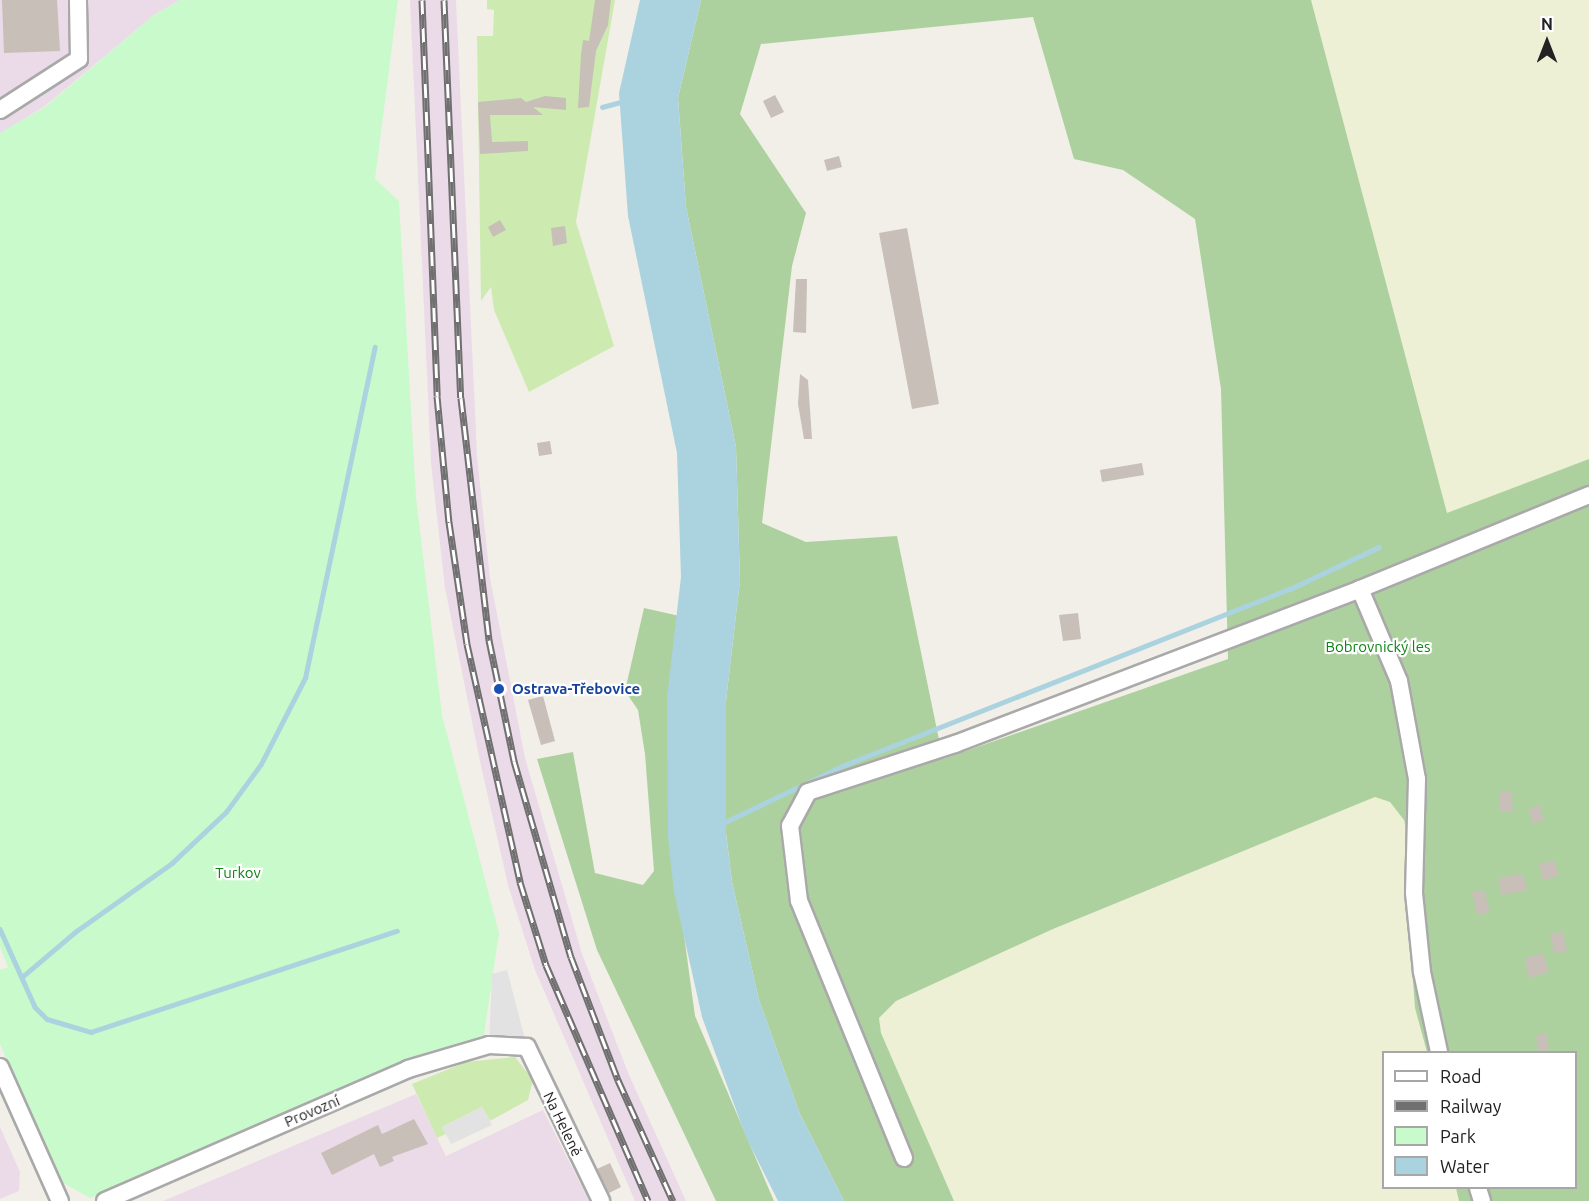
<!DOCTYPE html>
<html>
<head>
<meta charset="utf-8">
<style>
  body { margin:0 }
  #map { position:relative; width:1589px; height:1201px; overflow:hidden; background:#f2efe9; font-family:Ubuntu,sans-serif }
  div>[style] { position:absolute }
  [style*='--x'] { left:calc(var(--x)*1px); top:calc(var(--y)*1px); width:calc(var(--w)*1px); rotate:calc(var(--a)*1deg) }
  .industrial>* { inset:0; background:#ebdbe8 }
  .farmland>* { inset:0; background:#eef0d5 }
  .grass>* { inset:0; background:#cdebb0 }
  .forest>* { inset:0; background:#add19e }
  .park>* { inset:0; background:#c8facc }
  .parking>* { inset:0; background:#e2e2e2 }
  .water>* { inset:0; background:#aad3df }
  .stream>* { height:4.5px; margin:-2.25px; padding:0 2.25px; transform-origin:2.25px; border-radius:2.25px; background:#aad3df }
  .building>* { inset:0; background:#c7bfb8 }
  .roads { filter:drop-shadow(2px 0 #a9a9a9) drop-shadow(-2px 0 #a9a9a9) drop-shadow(0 2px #a9a9a9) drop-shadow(0 -2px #a9a9a9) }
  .minor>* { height:16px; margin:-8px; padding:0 8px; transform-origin:8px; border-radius:8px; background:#fff }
  .rail>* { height:7px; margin-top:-3.5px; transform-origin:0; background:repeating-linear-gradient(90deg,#fff 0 14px,#707070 0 28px); box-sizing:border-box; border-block:2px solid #707070 }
  .dots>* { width:16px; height:16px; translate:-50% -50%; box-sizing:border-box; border:3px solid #fff; border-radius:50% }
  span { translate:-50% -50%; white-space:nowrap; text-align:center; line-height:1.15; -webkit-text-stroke:4.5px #fff; paint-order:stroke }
  .park-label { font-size:15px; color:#0c8416 }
  .transit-label { font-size:15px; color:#164399; font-weight:700 }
  .left { translate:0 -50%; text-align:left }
  .street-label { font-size:15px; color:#222 }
  .legend { position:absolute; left:1382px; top:1051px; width:195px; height:138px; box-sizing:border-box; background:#fff; border:2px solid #a7a7a7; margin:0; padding:8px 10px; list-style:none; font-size:18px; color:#222 }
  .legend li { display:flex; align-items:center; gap:12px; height:30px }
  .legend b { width:30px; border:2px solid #a7a7a7 }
  .north { position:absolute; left:1517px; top:12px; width:60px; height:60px; -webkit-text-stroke:4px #fff; paint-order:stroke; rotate:0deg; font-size:16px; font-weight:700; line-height:24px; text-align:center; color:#222 }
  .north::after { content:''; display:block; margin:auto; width:21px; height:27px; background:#222; clip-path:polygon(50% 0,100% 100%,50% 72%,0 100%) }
</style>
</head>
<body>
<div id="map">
  <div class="industrial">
    <div style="clip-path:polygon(0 0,180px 0,154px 15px,45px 106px,0 134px)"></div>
    <div style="clip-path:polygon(410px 0,456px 0,477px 456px,490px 578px,525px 758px,582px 954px,629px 1075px,686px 1201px,635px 1201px,535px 970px,508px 885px,481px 766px,445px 588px,431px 463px)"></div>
    <div style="clip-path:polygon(416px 1094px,446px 1156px,543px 1110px,589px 1201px,163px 1201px)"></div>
    <div style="clip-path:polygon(0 1127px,20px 1172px,19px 1191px,0 1199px)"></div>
  </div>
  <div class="farmland">
    <div style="clip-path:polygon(1311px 0,1589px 0,1589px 460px,1447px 514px)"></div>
    <div style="clip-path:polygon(1375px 797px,1390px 802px,1404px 820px,1407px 833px,1405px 869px,1415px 1007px,1427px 1052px,1384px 1052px,1384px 1188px,1456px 1188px,1459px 1201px,954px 1201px,881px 1033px,879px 1018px,896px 1001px,1053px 929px)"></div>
  </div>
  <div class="grass">
    <div style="clip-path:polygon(487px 0,615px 0,576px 222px,614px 346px,529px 392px,494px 310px,491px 287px,481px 301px,477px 36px,493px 36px,494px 10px,487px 9px)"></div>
    <div style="clip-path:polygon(515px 1057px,533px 1080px,528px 1100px,490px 1121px,482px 1107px,442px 1127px,446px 1134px,437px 1138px,412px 1084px,466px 1062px)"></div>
  </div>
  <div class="forest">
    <div style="clip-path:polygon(evenodd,701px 0,1311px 0,1447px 513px,1589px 459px,1589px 1201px,1459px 1201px,1456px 1188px,1576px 1188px,1576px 1052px,1427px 1052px,1415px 1008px,1405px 869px,1407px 832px,1404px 820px,1390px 802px,1375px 797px,1053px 929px,896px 1001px,879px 1018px,881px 1033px,954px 1201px,844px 1201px,800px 1114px,759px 1000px,732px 882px,726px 833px,726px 701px,740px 580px,736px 447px,686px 207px,678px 98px,701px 0,1033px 17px,1074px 159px,1123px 170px,1195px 219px,1221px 389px,1228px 659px,943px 759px,897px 536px,806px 542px,762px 523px,792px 266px,806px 213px,740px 114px,761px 44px,1033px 17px)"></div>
    <div style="clip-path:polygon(644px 608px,684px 617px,671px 839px,695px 1016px,774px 1201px,716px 1201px,597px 950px,537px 759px,573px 752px,595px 873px,643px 885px,654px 871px,645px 754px,638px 710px,625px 691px)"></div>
  </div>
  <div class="park">
    <div style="clip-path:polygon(180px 0,398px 0,375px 179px,399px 201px,416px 497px,442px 715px,499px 933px,483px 1042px,434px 1050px,90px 1198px,60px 1181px,0 1044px,0 970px,8px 967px,0 947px,0 133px,45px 107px,154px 15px)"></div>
  </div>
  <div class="parking">
    <div style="clip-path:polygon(507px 970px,527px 1047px,489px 1045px,492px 974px)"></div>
    <div style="clip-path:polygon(482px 1107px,492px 1125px,451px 1144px,442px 1127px)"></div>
  </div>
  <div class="water">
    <div style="clip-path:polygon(640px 0,701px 0,678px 98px,686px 207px,736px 447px,740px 580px,726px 701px,726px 834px,732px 882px,759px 1000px,800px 1114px,844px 1201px,778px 1201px,746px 1137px,702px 1017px,674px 892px,668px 837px,667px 698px,681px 577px,677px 453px,628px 216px,619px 93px)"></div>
  </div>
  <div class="stream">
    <div style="--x:602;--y:107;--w:24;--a:-15"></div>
    <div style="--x:721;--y:824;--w:140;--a:-25.5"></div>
    <div style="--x:847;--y:764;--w:476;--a:-21.6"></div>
    <div style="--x:1290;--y:589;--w:98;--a:-25.3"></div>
    <div style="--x:0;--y:929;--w:85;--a:65.8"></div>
    <div style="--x:35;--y:1007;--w:17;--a:45"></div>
    <div style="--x:47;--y:1019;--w:46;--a:16.5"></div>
    <div style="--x:91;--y:1032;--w:322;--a:-18.3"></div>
    <div style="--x:22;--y:977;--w:70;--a:-40.3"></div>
    <div style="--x:75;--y:932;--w:119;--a:-35.4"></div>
    <div style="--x:172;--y:863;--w:74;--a:-43.4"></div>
    <div style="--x:226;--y:812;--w:59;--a:-53.9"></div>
    <div style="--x:261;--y:764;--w:97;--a:-62.9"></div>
    <div style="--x:305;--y:678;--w:338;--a:-78.1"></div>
  </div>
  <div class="building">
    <div style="clip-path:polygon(2px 0,57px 0,60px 51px,4px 53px)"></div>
    <div style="clip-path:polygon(595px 0,611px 0,608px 25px,596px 51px,589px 107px,578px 108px,581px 55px,583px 40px,589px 41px)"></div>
    <div style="clip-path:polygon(775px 95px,784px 112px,771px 118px,763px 101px)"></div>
    <div style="clip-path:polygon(545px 96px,566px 98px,566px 110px,533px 107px,543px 115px,490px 115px,492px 142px,528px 141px,528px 151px,480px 154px,478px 102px,521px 98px,526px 102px)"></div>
    <div style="clip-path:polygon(839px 156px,842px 167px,827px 171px,824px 160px)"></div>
    <div style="clip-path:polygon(500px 220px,506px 230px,493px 237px,488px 227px)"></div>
    <div style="clip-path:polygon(565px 226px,567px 243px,553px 246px,551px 228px)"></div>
    <div style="clip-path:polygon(907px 228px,939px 404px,912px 409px,879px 233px)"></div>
    <div style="clip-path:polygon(796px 279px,807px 279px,806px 333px,793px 332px)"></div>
    <div style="clip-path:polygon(800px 374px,808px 380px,812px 439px,804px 439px,798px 404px)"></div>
    <div style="clip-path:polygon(550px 441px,552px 454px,539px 456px,537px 443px)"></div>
    <div style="clip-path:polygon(1142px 463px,1144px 475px,1102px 482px,1100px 470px)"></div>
    <div style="clip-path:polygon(1078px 613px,1081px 639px,1063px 641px,1059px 615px)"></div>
    <div style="clip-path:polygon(543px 696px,555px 741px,541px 745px,528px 700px)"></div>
    <div style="clip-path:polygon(1512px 791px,1513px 812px,1499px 812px,1499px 792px)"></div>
    <div style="clip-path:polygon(1540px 805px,1544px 820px,1533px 824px,1528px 809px)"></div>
    <div style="clip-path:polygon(1554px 860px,1559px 876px,1543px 880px,1539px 864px)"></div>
    <div style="clip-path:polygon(1517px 874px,1524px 876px,1527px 890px,1502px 895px,1498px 879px)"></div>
    <div style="clip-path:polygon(1484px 890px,1490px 912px,1477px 915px,1472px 892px)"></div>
    <div style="clip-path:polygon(1563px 932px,1567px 951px,1554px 953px,1550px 934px)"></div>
    <div style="clip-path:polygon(1543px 953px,1549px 972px,1528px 978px,1525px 958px)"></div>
    <div style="clip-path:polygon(1547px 1034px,1549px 1050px,1538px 1051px,1536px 1035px)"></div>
    <div style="clip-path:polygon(414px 1119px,428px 1144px,392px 1157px,394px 1161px,380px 1167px,374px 1154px,332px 1175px,321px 1153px,378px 1125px,382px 1134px)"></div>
    <div style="clip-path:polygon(610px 1163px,621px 1187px,609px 1193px,597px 1169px)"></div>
  </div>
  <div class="roads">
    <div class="minor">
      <div style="--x:0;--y:110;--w:94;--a:-32.8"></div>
      <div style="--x:79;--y:59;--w:59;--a:-91"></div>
      <div style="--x:1360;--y:589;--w:100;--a:67"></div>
      <div style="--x:1399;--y:681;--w:100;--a:79.6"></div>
      <div style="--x:1417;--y:779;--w:114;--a:91.5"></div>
      <div style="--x:1414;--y:893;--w:79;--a:84.2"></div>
      <div style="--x:1422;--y:972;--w:82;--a:78"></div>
      <div style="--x:0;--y:1067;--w:147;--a:65.9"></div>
      <div style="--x:904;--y:1158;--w:278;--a:-112.2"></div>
      <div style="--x:799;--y:901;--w:76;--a:-96.8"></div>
      <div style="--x:790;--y:826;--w:38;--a:-62"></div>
      <div style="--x:808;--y:792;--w:155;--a:-18.1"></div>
      <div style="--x:955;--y:744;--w:434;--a:-20.9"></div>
      <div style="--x:1360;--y:589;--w:248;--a:-22.3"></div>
      <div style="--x:1478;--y:1188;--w:14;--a:73"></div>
      <div style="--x:105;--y:1201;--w:331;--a:-23.5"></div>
      <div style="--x:408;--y:1069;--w:84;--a:-16.5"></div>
      <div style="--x:489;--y:1045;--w:38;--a:3"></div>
      <div style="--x:527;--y:1047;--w:171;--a:64.3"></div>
    </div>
  </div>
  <div class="rail">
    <div style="--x:422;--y:0;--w:396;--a:87.8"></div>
    <div style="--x:437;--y:396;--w:127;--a:84.6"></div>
    <div style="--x:449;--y:522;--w:123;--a:81.6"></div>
    <div style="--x:467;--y:644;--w:244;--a:77.4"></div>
    <div style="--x:520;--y:882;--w:87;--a:72.6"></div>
    <div style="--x:546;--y:965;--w:257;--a:66.6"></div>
    <div style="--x:444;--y:0;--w:398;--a:87.6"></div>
    <div style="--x:461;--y:398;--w:244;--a:83.4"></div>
    <div style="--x:489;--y:640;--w:124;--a:78.3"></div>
    <div style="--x:514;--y:761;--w:204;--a:73.8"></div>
    <div style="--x:571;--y:957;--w:132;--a:69.1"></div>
    <div style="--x:618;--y:1080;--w:133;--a:65.6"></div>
  </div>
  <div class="dots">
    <div style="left:499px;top:689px;background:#1a4fb4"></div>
  </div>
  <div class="park-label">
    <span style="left:1378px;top:647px">Bobrovnický les</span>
    <span style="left:238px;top:873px">Turkov</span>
  </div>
  <div class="transit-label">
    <span class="left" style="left:512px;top:689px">Ostrava-Třebovice</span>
  </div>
  <div class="street-label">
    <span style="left:312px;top:1111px;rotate:-23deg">Provozní</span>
    <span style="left:563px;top:1124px;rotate:64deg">Na Heleně</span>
  </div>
  <ul class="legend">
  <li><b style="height:8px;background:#fff"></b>Road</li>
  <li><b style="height:8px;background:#707070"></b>Railway</li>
  <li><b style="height:16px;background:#c8facc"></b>Park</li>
  <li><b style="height:16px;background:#aad3df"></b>Water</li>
  </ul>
  <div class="north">N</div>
</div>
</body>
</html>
